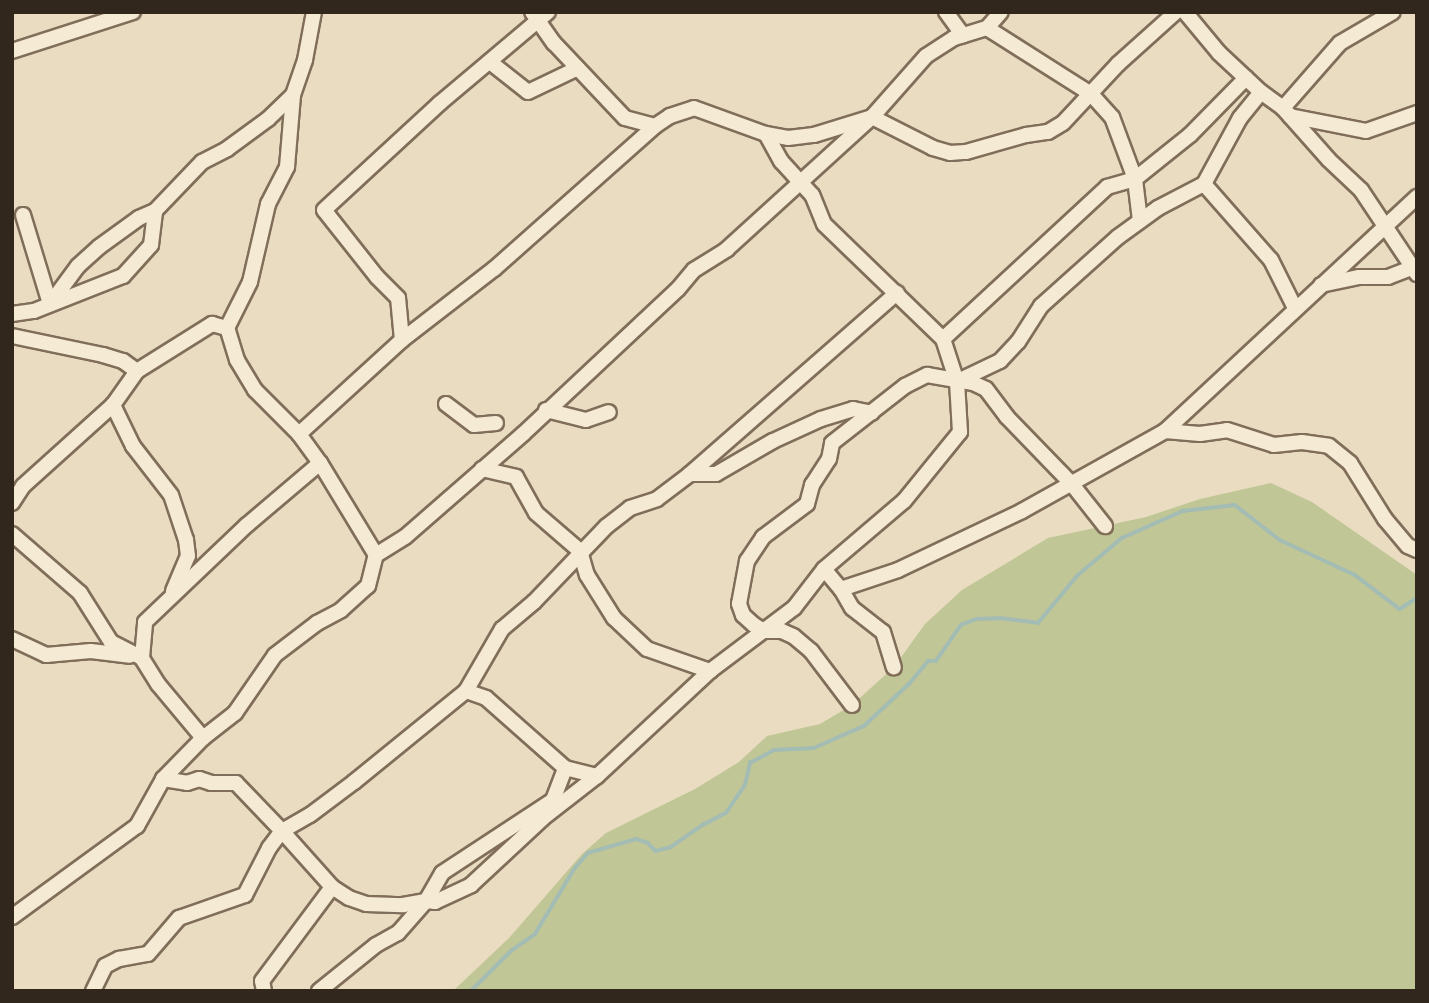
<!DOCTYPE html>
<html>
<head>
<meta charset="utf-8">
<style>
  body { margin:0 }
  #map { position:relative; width:1429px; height:1003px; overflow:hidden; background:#e9dcc1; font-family:"Times New Roman",serif }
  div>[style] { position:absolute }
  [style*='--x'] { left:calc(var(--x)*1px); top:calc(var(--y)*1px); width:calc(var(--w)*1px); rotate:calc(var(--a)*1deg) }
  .green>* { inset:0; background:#c1c696 }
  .stream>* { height:3.5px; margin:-1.75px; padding:0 1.75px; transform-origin:1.75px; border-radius:1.75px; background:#a3bcb4 }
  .roads { filter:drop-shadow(2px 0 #806e5a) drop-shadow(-2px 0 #806e5a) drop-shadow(0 2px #806e5a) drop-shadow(0 -2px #806e5a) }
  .minor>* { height:14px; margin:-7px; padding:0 7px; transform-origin:7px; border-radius:7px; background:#f5ead3 }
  span { translate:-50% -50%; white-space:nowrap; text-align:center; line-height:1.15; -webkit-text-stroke:7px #f1e7cf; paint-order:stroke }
  .frame { position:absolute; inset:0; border:14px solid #31271d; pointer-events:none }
</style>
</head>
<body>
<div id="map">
  <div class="green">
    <div style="clip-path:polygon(1271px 483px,1312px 502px,1417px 575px,1417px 991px,453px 991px,509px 938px,582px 854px,606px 833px,695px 789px,739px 762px,767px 736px,820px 724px,852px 705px,894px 667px,925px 624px,962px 590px,1048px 538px,1146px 517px,1200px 499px)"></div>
  </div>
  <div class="stream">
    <div style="--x:471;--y:991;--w:57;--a:-45"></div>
    <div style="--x:511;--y:951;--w:29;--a:-35"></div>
    <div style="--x:535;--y:934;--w:77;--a:-58.8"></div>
    <div style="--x:575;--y:868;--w:20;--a:-49"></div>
    <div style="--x:588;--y:853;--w:50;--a:-16.3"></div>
    <div style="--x:636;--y:839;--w:13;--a:18"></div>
    <div style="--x:648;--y:843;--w:11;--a:45"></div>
    <div style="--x:656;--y:851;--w:16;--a:-15"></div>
    <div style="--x:671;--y:847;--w:39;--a:-35"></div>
    <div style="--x:703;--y:825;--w:26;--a:-28"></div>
    <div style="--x:726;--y:813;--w:34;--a:-56"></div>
    <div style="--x:745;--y:785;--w:23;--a:-77"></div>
    <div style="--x:750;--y:763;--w:27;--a:-28"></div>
    <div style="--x:774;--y:750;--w:40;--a:-2.9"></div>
    <div style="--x:814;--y:748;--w:55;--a:-23.7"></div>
    <div style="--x:864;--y:726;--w:62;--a:-43"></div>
    <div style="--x:909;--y:684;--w:30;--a:-50"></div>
    <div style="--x:928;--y:661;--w:8;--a:0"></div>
    <div style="--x:936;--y:661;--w:44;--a:-55.2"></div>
    <div style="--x:961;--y:625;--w:17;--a:-21"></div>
    <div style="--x:977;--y:619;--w:23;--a:-2"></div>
    <div style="--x:1000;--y:618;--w:38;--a:7"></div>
    <div style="--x:1038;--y:623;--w:62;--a:-50.2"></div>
    <div style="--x:1078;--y:575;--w:57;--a:-40.1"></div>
    <div style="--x:1122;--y:538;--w:67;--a:-23.9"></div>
    <div style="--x:1183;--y:511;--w:52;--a:-6.6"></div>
    <div style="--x:1235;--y:505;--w:57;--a:37.9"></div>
    <div style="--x:1280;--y:540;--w:83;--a:25"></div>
    <div style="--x:1355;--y:575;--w:56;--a:37.1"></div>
    <div style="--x:1400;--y:609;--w:20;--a:-33"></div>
  </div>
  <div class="roads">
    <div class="minor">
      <div style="--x:532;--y:12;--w:38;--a:55"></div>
      <div style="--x:554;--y:43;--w:103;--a:46.6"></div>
      <div style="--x:625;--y:118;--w:31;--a:15"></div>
      <div style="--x:946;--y:12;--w:29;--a:54"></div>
      <div style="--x:1185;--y:12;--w:53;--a:50.3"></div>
      <div style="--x:1219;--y:53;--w:57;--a:42.9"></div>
      <div style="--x:1261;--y:92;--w:27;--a:36"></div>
      <div style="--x:1283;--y:108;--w:69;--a:48.5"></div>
      <div style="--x:1329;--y:160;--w:44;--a:43.2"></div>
      <div style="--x:1361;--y:190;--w:101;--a:56.3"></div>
      <div style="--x:987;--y:28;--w:123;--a:32.4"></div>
      <div style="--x:1091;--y:94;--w:31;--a:48"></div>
      <div style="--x:1112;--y:117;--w:66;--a:69.6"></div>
      <div style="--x:1135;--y:179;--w:42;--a:83.2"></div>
      <div style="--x:12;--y:51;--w:127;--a:-17.9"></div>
      <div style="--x:490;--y:62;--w:48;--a:38.3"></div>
      <div style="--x:528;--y:92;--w:55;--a:-25.6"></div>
      <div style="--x:1283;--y:108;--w:86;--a:-48.8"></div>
      <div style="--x:1340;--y:43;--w:61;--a:-30.3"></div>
      <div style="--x:1290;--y:116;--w:77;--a:11.2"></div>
      <div style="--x:1366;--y:131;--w:54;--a:-19.4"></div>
      <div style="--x:1204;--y:184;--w:75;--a:-61.4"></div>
      <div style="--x:1240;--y:118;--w:33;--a:-51"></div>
      <div style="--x:23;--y:215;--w:93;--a:73.1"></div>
      <div style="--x:50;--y:304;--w:47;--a:-53.6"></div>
      <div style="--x:78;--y:266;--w:28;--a:-42"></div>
      <div style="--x:99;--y:247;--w:49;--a:-35.9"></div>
      <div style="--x:139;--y:218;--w:17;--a:-24"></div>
      <div style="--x:1321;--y:285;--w:39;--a:-12"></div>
      <div style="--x:1359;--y:277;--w:29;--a:0"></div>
      <div style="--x:1388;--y:277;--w:25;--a:-21"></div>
      <div style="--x:12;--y:314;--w:22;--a:-8"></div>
      <div style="--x:34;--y:311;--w:96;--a:-21.5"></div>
      <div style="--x:123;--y:276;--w:42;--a:-47.9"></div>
      <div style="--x:151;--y:245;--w:34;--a:-83"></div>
      <div style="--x:155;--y:211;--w:68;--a:-46.2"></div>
      <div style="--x:202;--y:162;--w:28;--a:-27"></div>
      <div style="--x:227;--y:149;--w:51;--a:-36.2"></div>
      <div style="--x:268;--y:119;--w:35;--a:-44"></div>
      <div style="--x:12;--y:336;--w:93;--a:11.8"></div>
      <div style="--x:103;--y:355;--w:21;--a:17"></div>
      <div style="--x:123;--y:361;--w:17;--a:36"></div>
      <div style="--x:943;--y:339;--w:224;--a:-42.8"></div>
      <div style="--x:1107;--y:187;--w:29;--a:-16"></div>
      <div style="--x:1135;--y:179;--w:70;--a:-38.7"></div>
      <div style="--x:1190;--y:135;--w:80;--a:-45.5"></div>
      <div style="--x:402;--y:340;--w:116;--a:-37.7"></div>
      <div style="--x:494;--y:269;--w:215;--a:-41.6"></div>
      <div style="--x:655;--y:126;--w:18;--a:-34"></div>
      <div style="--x:670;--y:116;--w:25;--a:-18"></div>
      <div style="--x:694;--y:108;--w:77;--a:19.9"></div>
      <div style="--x:766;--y:134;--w:22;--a:10"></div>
      <div style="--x:788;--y:138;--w:26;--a:-7"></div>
      <div style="--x:814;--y:135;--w:61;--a:-17.2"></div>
      <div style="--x:872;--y:117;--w:68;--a:26.9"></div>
      <div style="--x:933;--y:148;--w:18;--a:16"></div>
      <div style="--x:950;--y:153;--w:16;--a:-4"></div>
      <div style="--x:966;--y:152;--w:62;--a:-15.8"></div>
      <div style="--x:1026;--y:135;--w:22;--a:-8"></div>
      <div style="--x:1048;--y:132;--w:17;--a:-31"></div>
      <div style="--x:1063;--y:123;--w:81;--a:-47"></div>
      <div style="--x:1118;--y:64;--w:78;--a:-41.9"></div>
      <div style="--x:958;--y:381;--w:47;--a:-25.5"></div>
      <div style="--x:1000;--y:361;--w:26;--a:-47"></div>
      <div style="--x:1018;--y:342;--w:43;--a:-57.4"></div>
      <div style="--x:1041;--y:306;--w:103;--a:-41.9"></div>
      <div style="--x:1118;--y:237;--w:49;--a:-35.9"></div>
      <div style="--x:1158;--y:208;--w:52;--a:-27.6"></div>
      <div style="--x:1204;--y:184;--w:101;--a:48.6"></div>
      <div style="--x:1271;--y:260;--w:54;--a:63.4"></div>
      <div style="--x:446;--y:404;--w:35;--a:37"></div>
      <div style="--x:474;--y:425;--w:22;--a:-5"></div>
      <div style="--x:546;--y:410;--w:41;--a:14"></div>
      <div style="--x:586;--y:420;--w:24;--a:-19"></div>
      <div style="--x:1165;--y:431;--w:35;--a:5"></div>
      <div style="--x:1200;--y:434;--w:27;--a:-8"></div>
      <div style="--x:1227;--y:430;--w:49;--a:17.7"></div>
      <div style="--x:1274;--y:445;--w:28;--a:-6"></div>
      <div style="--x:1302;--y:442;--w:27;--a:8"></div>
      <div style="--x:1329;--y:446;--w:27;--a:39"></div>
      <div style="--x:1350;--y:463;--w:66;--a:58"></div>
      <div style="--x:1385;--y:519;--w:35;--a:50"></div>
      <div style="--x:1408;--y:546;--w:10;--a:24"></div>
      <div style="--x:299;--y:434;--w:62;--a:-135"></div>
      <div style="--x:255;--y:390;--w:35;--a:-121"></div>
      <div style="--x:237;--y:360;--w:34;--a:-107"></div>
      <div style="--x:227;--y:328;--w:51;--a:-63.4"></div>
      <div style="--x:250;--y:282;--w:80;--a:-77"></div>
      <div style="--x:268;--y:204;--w:42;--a:-62.8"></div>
      <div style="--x:287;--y:167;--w:72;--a:-85.2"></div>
      <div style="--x:293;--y:95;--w:37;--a:-71"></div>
      <div style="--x:305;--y:60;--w:49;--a:-79.4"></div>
      <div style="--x:482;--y:469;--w:35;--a:13"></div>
      <div style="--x:516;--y:477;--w:41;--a:60.9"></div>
      <div style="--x:536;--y:513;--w:58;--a:40.8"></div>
      <div style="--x:580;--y:551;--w:25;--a:74"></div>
      <div style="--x:587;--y:575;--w:51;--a:57.9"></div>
      <div style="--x:614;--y:618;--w:45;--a:43.2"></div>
      <div style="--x:647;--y:649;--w:67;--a:19.2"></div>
      <div style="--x:690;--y:474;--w:275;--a:-41.2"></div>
      <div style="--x:12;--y:503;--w:20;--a:-57"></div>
      <div style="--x:23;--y:486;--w:121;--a:-42"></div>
      <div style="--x:12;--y:534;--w:90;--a:40.9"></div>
      <div style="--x:80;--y:593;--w:58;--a:57.7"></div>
      <div style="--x:111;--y:642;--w:35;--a:27"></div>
      <div style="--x:376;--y:555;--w:34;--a:-32"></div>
      <div style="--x:405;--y:537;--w:157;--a:-41.1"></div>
      <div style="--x:523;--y:434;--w:212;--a:-43.1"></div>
      <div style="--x:678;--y:289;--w:25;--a:-50"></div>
      <div style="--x:694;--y:270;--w:39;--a:-32"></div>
      <div style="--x:727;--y:249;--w:196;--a:-42.3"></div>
      <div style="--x:872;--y:117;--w:81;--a:-48.5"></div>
      <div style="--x:926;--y:56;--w:33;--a:-33"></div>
      <div style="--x:954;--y:38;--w:34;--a:-17"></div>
      <div style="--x:987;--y:28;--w:21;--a:-49"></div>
      <div style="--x:824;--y:569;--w:26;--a:50"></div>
      <div style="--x:841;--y:589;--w:60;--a:-18.4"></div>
      <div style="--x:898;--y:570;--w:137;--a:-25.4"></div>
      <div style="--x:1022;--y:511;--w:164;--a:-29.2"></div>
      <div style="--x:1165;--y:431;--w:344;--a:-42.9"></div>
      <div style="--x:841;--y:589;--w:22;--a:60"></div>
      <div style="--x:852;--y:608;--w:39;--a:38"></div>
      <div style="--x:883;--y:632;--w:37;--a:73"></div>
      <div style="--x:173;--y:591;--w:38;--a:-67"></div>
      <div style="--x:188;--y:556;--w:16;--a:-97"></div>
      <div style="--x:186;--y:540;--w:47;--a:-108.4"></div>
      <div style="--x:171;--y:495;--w:62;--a:-127.8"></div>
      <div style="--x:133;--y:446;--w:46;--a:-116"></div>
      <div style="--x:113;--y:405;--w:42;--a:-54.8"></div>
      <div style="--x:137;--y:371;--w:89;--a:-32.1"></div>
      <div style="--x:212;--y:324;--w:16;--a:15"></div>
      <div style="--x:12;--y:639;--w:38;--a:25"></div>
      <div style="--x:46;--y:655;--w:45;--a:-5.1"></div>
      <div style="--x:91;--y:651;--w:39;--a:7"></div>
      <div style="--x:466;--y:691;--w:72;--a:-59.9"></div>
      <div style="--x:502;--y:629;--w:42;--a:-40.2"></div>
      <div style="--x:534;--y:602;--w:105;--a:-46.2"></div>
      <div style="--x:607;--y:526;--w:29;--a:-38"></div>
      <div style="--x:630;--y:508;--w:28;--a:-18"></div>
      <div style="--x:657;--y:499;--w:41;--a:-37.1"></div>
      <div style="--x:690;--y:474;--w:26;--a:0"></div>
      <div style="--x:716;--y:474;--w:66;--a:-30.1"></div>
      <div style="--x:773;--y:441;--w:53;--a:-24.6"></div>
      <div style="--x:821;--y:419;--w:34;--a:-17"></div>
      <div style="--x:853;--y:409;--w:19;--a:12"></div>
      <div style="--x:852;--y:705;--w:68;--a:-127.2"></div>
      <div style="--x:811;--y:651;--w:23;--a:-140"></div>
      <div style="--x:793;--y:636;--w:12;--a:-156"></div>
      <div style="--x:782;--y:631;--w:18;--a:180"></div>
      <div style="--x:764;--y:631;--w:12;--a:-149"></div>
      <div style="--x:754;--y:625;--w:15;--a:-138"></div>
      <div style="--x:743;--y:615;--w:12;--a:-110"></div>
      <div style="--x:739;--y:604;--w:44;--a:-79.5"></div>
      <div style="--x:747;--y:561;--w:29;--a:-56"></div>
      <div style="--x:763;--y:537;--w:55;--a:-36.9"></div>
      <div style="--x:807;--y:504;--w:20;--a:-75"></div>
      <div style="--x:812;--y:485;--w:31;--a:-57"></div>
      <div style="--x:829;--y:459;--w:16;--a:-79"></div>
      <div style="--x:832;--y:443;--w:93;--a:-38"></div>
      <div style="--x:905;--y:386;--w:25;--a:-27"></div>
      <div style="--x:927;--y:375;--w:47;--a:9.9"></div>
      <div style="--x:973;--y:383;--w:14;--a:25"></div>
      <div style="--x:986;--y:389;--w:35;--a:53"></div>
      <div style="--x:1007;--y:417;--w:92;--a:45.9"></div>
      <div style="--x:1071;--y:483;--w:55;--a:51.7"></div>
      <div style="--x:203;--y:738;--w:41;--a:-38"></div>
      <div style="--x:235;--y:713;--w:70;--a:-55.4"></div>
      <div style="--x:275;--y:655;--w:53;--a:-37.3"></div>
      <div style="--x:317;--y:623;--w:27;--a:-28"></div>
      <div style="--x:341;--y:610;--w:36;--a:-42"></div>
      <div style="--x:368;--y:586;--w:32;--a:-76"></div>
      <div style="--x:376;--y:555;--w:108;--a:-121.3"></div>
      <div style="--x:163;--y:779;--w:24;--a:9"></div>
      <div style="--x:187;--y:783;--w:13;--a:-18"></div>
      <div style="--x:199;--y:779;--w:13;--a:18"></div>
      <div style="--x:211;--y:783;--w:25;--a:0"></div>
      <div style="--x:236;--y:783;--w:66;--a:46.2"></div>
      <div style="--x:282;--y:831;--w:32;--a:-30"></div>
      <div style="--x:310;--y:815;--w:55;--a:-36.9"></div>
      <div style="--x:354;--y:782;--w:144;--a:-39.1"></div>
      <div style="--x:466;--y:691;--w:21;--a:19"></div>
      <div style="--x:486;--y:698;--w:106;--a:41.5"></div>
      <div style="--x:565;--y:768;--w:33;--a:14"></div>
      <div style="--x:12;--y:917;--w:155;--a:-36.1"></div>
      <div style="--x:137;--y:826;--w:54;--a:-61"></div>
      <div style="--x:163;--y:779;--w:57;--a:-45.7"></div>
      <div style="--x:203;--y:738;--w:70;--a:-129.8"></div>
      <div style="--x:158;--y:684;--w:31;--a:-122"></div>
      <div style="--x:142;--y:658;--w:36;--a:-85"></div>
      <div style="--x:145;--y:622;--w:141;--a:-43.6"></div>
      <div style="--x:247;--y:525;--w:96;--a:-40.3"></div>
      <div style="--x:320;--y:463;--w:36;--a:-126"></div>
      <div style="--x:299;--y:434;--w:139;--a:-42.4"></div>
      <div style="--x:402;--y:340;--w:42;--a:-95.4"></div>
      <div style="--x:398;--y:298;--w:30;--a:-135"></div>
      <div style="--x:377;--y:277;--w:85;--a:-128.3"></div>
      <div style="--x:324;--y:210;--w:158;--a:-42.7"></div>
      <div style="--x:440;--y:103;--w:141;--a:-40.1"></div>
      <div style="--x:93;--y:991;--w:28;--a:-64"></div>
      <div style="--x:105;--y:966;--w:16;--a:-27"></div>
      <div style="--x:119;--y:959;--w:29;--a:-10"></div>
      <div style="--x:148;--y:954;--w:48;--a:-49.3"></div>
      <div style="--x:179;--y:918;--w:70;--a:-19.2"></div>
      <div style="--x:245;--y:895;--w:53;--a:-62.9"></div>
      <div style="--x:269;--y:848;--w:21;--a:-53"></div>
      <div style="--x:282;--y:831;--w:75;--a:48.2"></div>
      <div style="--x:332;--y:887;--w:20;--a:33"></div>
      <div style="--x:349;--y:898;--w:18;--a:19"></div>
      <div style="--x:366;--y:904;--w:37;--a:2"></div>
      <div style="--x:403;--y:905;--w:23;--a:-10"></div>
      <div style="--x:426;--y:901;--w:32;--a:-60"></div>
      <div style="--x:442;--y:873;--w:133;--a:-33.3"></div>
      <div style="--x:553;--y:800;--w:34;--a:-69"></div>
      <div style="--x:264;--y:991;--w:10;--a:-101"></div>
      <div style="--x:262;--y:981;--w:117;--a:-53.3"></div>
      <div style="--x:319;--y:991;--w:73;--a:-38.9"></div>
      <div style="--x:376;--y:945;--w:25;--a:-29"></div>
      <div style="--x:398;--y:933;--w:43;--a:-48.8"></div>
      <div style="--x:426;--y:901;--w:9;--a:6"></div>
      <div style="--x:435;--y:902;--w:40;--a:-25"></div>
      <div style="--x:471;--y:885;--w:98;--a:-42.9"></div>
      <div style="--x:543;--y:818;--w:68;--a:-37.9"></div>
      <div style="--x:597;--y:776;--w:154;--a:-42.9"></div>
      <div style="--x:710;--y:671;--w:105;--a:-36.9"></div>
      <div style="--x:794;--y:608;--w:49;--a:-52.4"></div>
      <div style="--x:824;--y:569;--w:105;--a:-40.4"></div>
      <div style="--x:904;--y:501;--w:89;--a:-50.9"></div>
      <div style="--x:960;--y:432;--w:50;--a:-93.4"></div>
      <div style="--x:957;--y:382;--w:45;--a:-108"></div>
      <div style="--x:943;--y:339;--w:165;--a:-136"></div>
      <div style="--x:824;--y:224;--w:31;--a:-112"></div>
      <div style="--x:812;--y:195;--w:46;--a:-132.4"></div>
      <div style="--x:781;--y:161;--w:31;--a:-119"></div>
    </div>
  </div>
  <div class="frame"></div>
</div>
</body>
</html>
